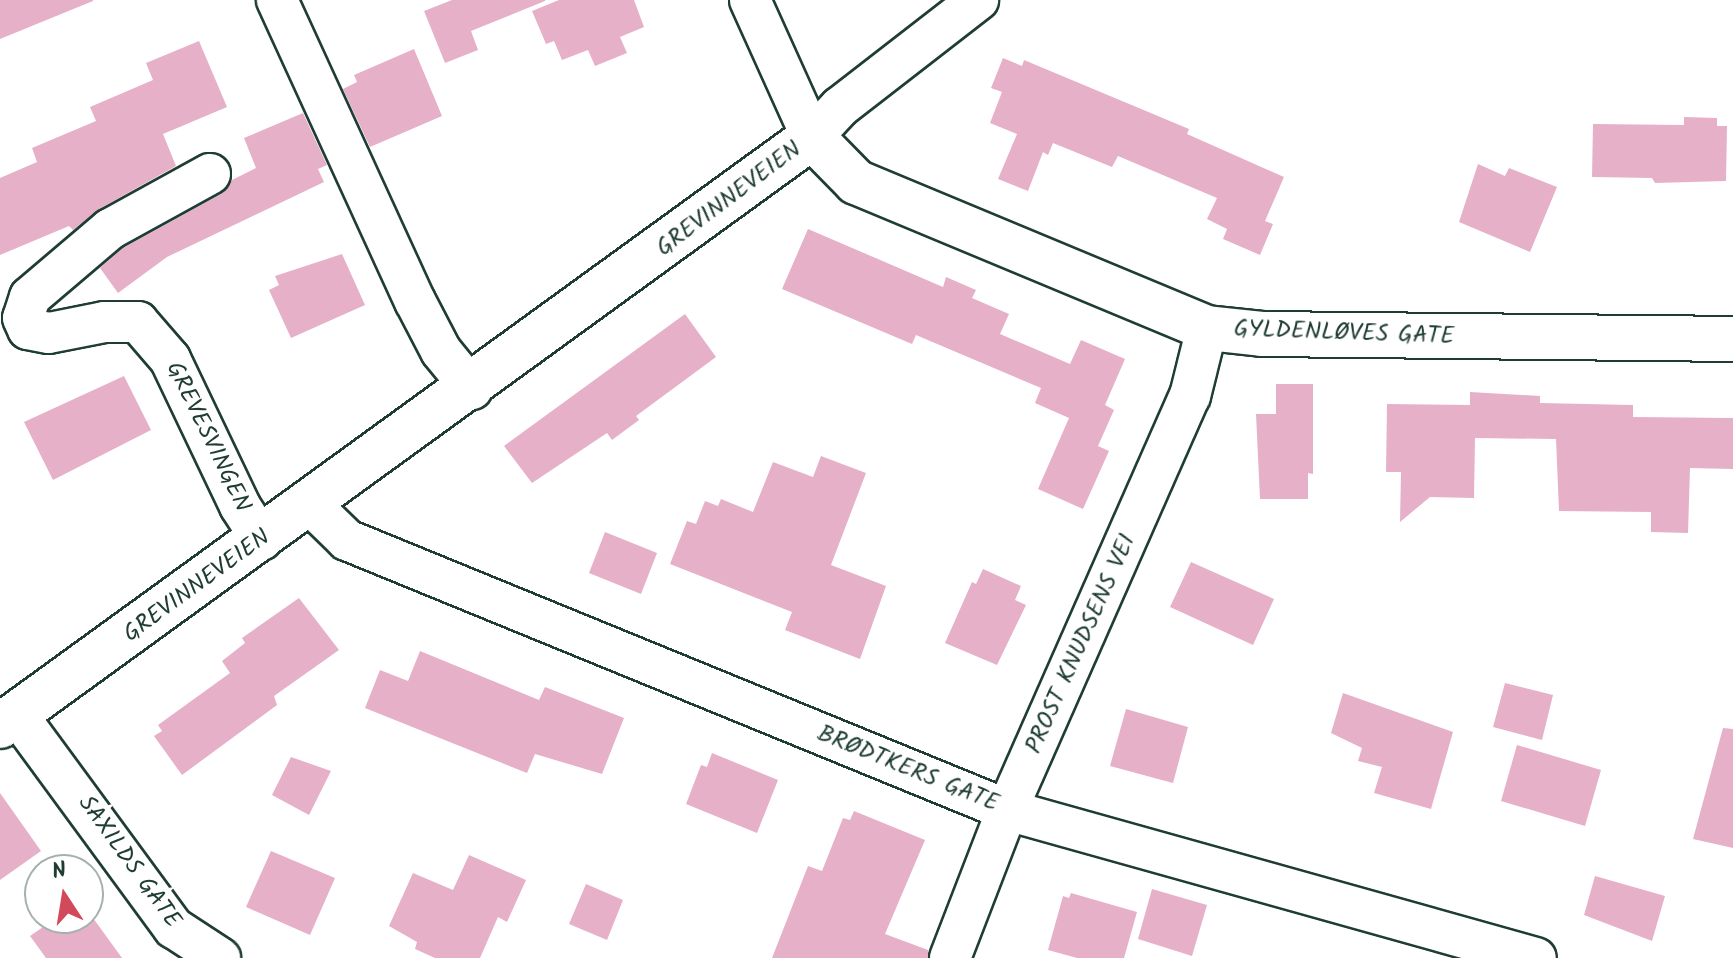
<!DOCTYPE html>
<html>
<head>
<meta charset="utf-8">
<style>
  body { margin:0 }
  #map { position:relative; width:1733px; height:958px; overflow:hidden; background:#fff; font-family:Kalam,sans-serif }
  div>[style] { position:absolute }
  [style*='--x'] { left:calc(var(--x)*1px); top:calc(var(--y)*1px); width:calc(var(--w)*1px); rotate:calc(var(--a)*1deg) }
  .building>* { inset:0; background:#e6b0c8 }
  .roads { filter:drop-shadow(2px 0 #1f3d34) drop-shadow(-2px 0 #1f3d34) drop-shadow(0 2px #1f3d34) drop-shadow(0 -2px #1f3d34) }
  .minor>* { height:40px; margin:-20px; padding:0 20px; transform-origin:20px; border-radius:20px; background:#fff }
  .secondary>* { height:44px; margin:-22px; padding:0 22px; transform-origin:22px; border-radius:22px; background:#fff }
  span { translate:-50% -50%; white-space:nowrap; text-align:center; line-height:1.15; -webkit-text-stroke:8px #fff; paint-order:stroke }
  .street-label { font-size:24px; color:#1f3d34 }
  .north { position:absolute; left:24px; top:854px; width:80px; height:80px; box-sizing:border-box; background:#fff; border:2px solid #a5b1ae; border-radius:50%; rotate:348deg; font-size:22px; font-weight:700; line-height:32px; text-align:center; color:#1f3d34 }
  .north::after { content:''; display:block; margin:auto; width:28px; height:36px; background:#d1495b; clip-path:polygon(50% 0,100% 100%,50% 72%,0 100%) }
</style>
</head>
<body>
<div id="map">
  <div class="building">
    <div style="clip-path:polygon(0 0,93px 0,93px 1px,0 39px)"></div>
    <div style="clip-path:polygon(452px 0,545px 0,545px 1px,471px 31px,478px 50px,445px 63px,424px 11px)"></div>
    <div style="clip-path:polygon(559px 0,634px 0,644px 27px,620px 37px,627px 53px,595px 66px,588px 50px,562px 60px,554px 41px,546px 44px,532px 11px)"></div>
    <div style="clip-path:polygon(199px 41px,227px 107px,163px 134px,176px 166px,99px 209px,73px 230px,69px 226px,0 255px,0 178px,37px 162px,32px 148px,96px 121px,90px 107px,153px 80px,146px 63px)"></div>
    <div style="clip-path:polygon(414px 49px,442px 116px,370px 147px,343px 89px,357px 82px,354px 75px)"></div>
    <div style="clip-path:polygon(1003px 58px,1022px 66px,1024px 60px,1189px 129px,1187px 134px,1284px 177px,1265px 221px,1273px 224px,1260px 255px,1223px 239px,1227px 229px,1207px 219px,1217px 198px,1118px 156px,1112px 167px,1053px 143px,1048px 155px,1043px 152px,1028px 191px,998px 179px,1017px 134px,990px 123px,1002px 92px,991px 88px)"></div>
    <div style="clip-path:polygon(303px 113px,327px 165px,318px 169px,324px 182px,167px 257px,118px 293px,100px 268px,123px 248px,221px 194px,232px 180px,256px 168px,244px 138px)"></div>
    <div style="clip-path:polygon(1684px 117px,1717px 118px,1717px 126px,1727px 126px,1726px 181px,1655px 183px,1652px 178px,1592px 177px,1593px 124px,1684px 125px)"></div>
    <div style="clip-path:polygon(1478px 164px,1505px 176px,1509px 168px,1557px 187px,1530px 252px,1459px 222px)"></div>
    <div style="clip-path:polygon(808px 229px,943px 287px,946px 277px,976px 290px,972px 298px,1009px 314px,1000px 334px,1070px 364px,1081px 340px,1125px 359px,1105px 405px,1114px 410px,1098px 446px,1109px 451px,1083px 509px,1038px 489px,1069px 418px,1035px 403px,1041px 388px,916px 335px,912px 344px,782px 289px)"></div>
    <div style="clip-path:polygon(342px 254px,365px 305px,291px 338px,269px 290px,279px 285px,275px 276px)"></div>
    <div style="clip-path:polygon(685px 314px,716px 357px,636px 416px,639px 420px,612px 440px,607px 433px,532px 483px,504px 446px)"></div>
    <div style="clip-path:polygon(124px 376px,151px 430px,53px 480px,24px 422px)"></div>
    <div style="clip-path:polygon(1276px 384px,1313px 384px,1313px 474px,1308px 473px,1308px 499px,1260px 499px,1256px 414px,1276px 414px)"></div>
    <div style="clip-path:polygon(1470px 392px,1540px 396px,1540px 403px,1633px 405px,1633px 417px,1733px 418px,1733px 469px,1690px 468px,1688px 533px,1651px 532px,1651px 512px,1559px 511px,1556px 439px,1475px 438px,1474px 498px,1430px 497px,1400px 522px,1401px 472px,1386px 472px,1387px 404px,1470px 405px)"></div>
    <div style="clip-path:polygon(821px 456px,866px 473px,831px 565px,886px 586px,860px 659px,785px 630px,792px 612px,670px 564px,687px 521px,696px 524px,705px 501px,718px 506px,721px 499px,753px 512px,773px 462px,813px 477px)"></div>
    <div style="clip-path:polygon(605px 532px,657px 553px,641px 594px,589px 573px)"></div>
    <div style="clip-path:polygon(1191px 562px,1274px 599px,1253px 645px,1170px 607px)"></div>
    <div style="clip-path:polygon(983px 569px,1021px 586px,1015px 600px,1026px 605px,997px 665px,945px 643px,972px 582px,976px 584px)"></div>
    <div style="clip-path:polygon(299px 598px,339px 650px,274px 696px,277px 705px,182px 775px,154px 736px,162px 731px,158px 725px,230px 673px,222px 661px,245px 643px,242px 638px)"></div>
    <div style="clip-path:polygon(420px 651px,539px 700px,545px 687px,624px 718px,602px 774px,535px 754px,527px 773px,365px 708px,380px 670px,408px 681px)"></div>
    <div style="clip-path:polygon(1505px 683px,1553px 695px,1542px 740px,1493px 727px)"></div>
    <div style="clip-path:polygon(1343px 693px,1453px 732px,1431px 809px,1374px 793px,1382px 767px,1358px 761px,1362px 748px,1331px 733px)"></div>
    <div style="clip-path:polygon(1126px 709px,1188px 727px,1173px 783px,1110px 766px)"></div>
    <div style="clip-path:polygon(1723px 728px,1733px 729px,1733px 848px,1693px 839px)"></div>
    <div style="clip-path:polygon(1517px 745px,1601px 770px,1585px 826px,1501px 801px)"></div>
    <div style="clip-path:polygon(712px 753px,778px 780px,757px 833px,686px 804px,701px 765px,707px 767px)"></div>
    <div style="clip-path:polygon(291px 757px,331px 771px,309px 815px,272px 795px)"></div>
    <div style="clip-path:polygon(0 793px,41px 851px,0 880px)"></div>
    <div style="clip-path:polygon(854px 811px,925px 840px,885px 934px,928px 950px,928px 958px,772px 958px,808px 866px,822px 871px,843px 818px,850px 820px)"></div>
    <div style="clip-path:polygon(271px 851px,335px 878px,310px 935px,246px 907px)"></div>
    <div style="clip-path:polygon(469px 855px,526px 880px,507px 922px,498px 917px,480px 958px,435px 958px,415px 949px,417px 942px,389px 926px,413px 873px,453px 890px)"></div>
    <div style="clip-path:polygon(1595px 876px,1665px 896px,1652px 941px,1584px 915px)"></div>
    <div style="clip-path:polygon(586px 884px,623px 900px,607px 940px,569px 924px)"></div>
    <div style="clip-path:polygon(1152px 889px,1207px 905px,1192px 956px,1138px 939px)"></div>
    <div style="clip-path:polygon(1071px 893px,1137px 912px,1124px 958px,1077px 958px,1048px 950px,1063px 896px,1069px 898px)"></div>
    <div style="clip-path:polygon(88px 911px,122px 958px,46px 958px,30px 936px,56px 918px,88px 918px)"></div>
  </div>
  <div class="roads">
    <div class="minor">
      <div style="--x:277;--y:0;--w:331;--a:65.4"></div>
      <div style="--x:415;--y:301;--w:56;--a:62.5"></div>
      <div style="--x:441;--y:351;--w:49;--a:50.8"></div>
      <div style="--x:750;--y:0;--w:150;--a:65.7"></div>
      <div style="--x:812;--y:137;--w:41;--a:-47"></div>
      <div style="--x:840;--y:107;--w:175;--a:-37.8"></div>
      <div style="--x:210;--y:174;--w:114;--a:151.2"></div>
      <div style="--x:110;--y:229;--w:105;--a:139.6"></div>
      <div style="--x:30;--y:297;--w:22;--a:108"></div>
      <div style="--x:23;--y:318;--w:12;--a:66"></div>
      <div style="--x:28;--y:329;--w:21;--a:11"></div>
      <div style="--x:49;--y:333;--w:56;--a:-11.3"></div>
      <div style="--x:104;--y:322;--w:34;--a:0"></div>
      <div style="--x:138;--y:322;--w:49;--a:49.1"></div>
      <div style="--x:170;--y:359;--w:163;--a:64.5"></div>
      <div style="--x:240;--y:506;--w:40;--a:57.1"></div>
      <div style="--x:311;--y:505;--w:50;--a:44.2"></div>
      <div style="--x:347;--y:540;--w:713;--a:22.25"></div>
      <div style="--x:1007;--y:810;--w:549;--a:15.63"></div>
      <div style="--x:18;--y:716;--w:263;--a:53.7"></div>
      <div style="--x:174;--y:928;--w:55;--a:33.1"></div>
      <div style="--x:950;--y:958;--w:159;--a:-68.9"></div>
      <div style="--x:1007;--y:810;--w:453;--a:-66.2"></div>
      <div style="--x:1190;--y:396;--w:70;--a:-76"></div>
    </div>
    <div class="secondary">
      <div style="--x:0;--y:726;--w:1003;--a:-35.96"></div>
      <div style="--x:812;--y:137;--w:63;--a:45.6"></div>
      <div style="--x:856;--y:182;--w:380;--a:22.6"></div>
      <div style="--x:1207;--y:328;--w:55;--a:6.2"></div>
      <div style="--x:1262;--y:334;--w:471;--a:0.6"></div>
    </div>
  </div>
  <div class="street-label">
    <span style="left:729px;top:199px;rotate:-37deg">GREVINNEVEIEN</span>
    <span style="left:1344px;top:333px;rotate:2deg">GYLDENLØVES GATE</span>
    <span style="left:208px;top:437px;rotate:64deg">GREVESVINGEN</span>
    <span style="left:197px;top:586px;rotate:-36deg">GREVINNEVEIEN</span>
    <span style="left:1081px;top:644px;rotate:-66deg">PROST KNUDSENS VEI</span>
    <span style="left:908px;top:769px;rotate:22deg">BRØDTKERS GATE</span>
    <span style="left:129px;top:862px;rotate:54deg">SAXILDS GATE</span>
  </div>
  <div class="north">N</div>
</div>
</body>
</html>
